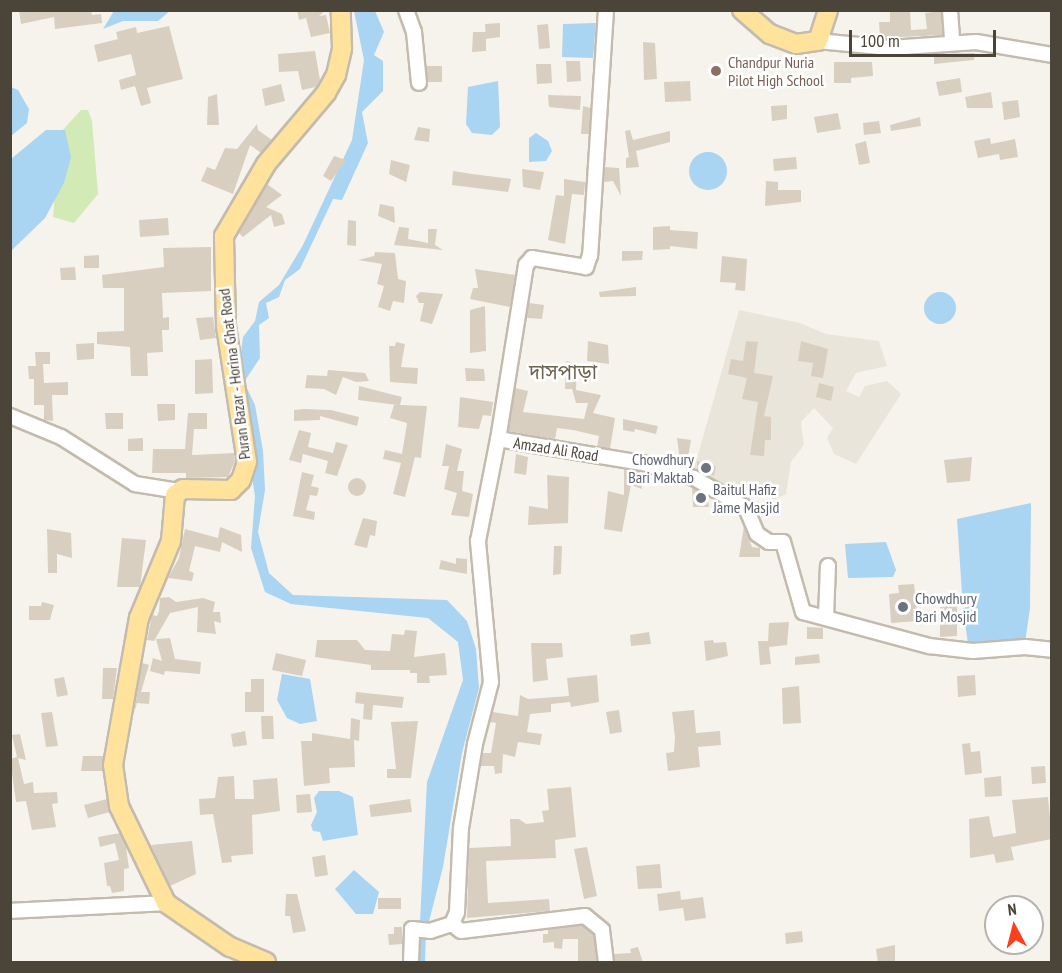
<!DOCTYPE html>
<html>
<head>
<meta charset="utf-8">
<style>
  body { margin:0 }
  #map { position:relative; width:1062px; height:973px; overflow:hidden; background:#f6f3ec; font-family:"PT Sans Narrow","Noto Sans Bengali",sans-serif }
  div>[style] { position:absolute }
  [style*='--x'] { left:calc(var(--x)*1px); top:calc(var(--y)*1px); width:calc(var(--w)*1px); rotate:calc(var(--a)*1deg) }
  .residential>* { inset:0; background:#eae5da }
  .green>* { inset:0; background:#d2eab5 }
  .water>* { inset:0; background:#a9d4f2 }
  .round { border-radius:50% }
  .building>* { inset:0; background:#d8cfc1 }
  .roads { filter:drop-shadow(2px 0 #c2bbae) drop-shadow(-2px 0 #c2bbae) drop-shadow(0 2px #c2bbae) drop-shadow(0 -2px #c2bbae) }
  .minor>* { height:14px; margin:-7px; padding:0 7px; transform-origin:7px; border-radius:7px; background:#fff }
  .major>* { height:18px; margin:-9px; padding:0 9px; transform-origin:9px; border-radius:9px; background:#ffe39c }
  .dots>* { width:16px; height:16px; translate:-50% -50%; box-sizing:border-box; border:3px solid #fff; border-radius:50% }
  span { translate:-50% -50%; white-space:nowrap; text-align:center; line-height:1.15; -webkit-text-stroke:5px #fff; paint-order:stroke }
  .education-label { font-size:16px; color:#785e54 }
  .left { translate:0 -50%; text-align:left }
  .street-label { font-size:16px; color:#4b4439 }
  .worship-label { font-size:16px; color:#5b616d }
  .right { translate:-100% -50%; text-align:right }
  .quarter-label { font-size:20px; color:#6e6250 }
  .frame { position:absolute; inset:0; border:12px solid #4b4439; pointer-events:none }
  .north { position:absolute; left:984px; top:895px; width:60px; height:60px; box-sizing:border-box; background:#fff; border:2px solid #b7b4b0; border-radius:50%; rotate:353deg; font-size:16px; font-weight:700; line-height:24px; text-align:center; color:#4b4439 }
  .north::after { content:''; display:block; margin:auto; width:21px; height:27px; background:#fc3f1d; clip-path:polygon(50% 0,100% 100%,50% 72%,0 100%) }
  .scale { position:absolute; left:849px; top:30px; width:147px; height:27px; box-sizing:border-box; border:3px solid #4b4439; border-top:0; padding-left:8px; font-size:18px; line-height:21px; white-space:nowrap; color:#4b4439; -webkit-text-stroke:4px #fff; paint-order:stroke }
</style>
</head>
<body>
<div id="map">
  <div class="residential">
    <div style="clip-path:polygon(739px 310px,800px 323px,826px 334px,879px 341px,887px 366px,856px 373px,846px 391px,859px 397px,865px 386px,887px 381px,901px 394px,856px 464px,834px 454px,827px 438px,833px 428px,814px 408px,801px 422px,804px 445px,791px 462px,786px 494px,774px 500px,764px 489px,755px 489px,748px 502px,693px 472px)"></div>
  </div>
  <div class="green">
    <div style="clip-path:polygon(81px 110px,88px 110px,92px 121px,98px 194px,74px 223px,53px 217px,60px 133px)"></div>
  </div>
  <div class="water">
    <div style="clip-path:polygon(114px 11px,114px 10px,170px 11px,158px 21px,123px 21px,103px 29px)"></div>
    <div style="clip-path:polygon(354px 11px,375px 11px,384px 32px,374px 55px,383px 61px,383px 91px,362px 112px,368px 143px,342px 200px,333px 199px,300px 269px,285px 280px,279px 297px,266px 303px,269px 318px,259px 325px,260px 358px,244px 382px,255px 405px,263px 451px,265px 490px,258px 532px,269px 573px,293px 595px,447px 600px,467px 621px,476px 649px,479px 688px,462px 753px,443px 867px,426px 933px,425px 962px,418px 962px,427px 782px,463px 680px,458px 642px,428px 618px,291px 604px,265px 592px,251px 548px,255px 496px,237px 383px,243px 337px,255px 321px,259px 302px,279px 285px,303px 245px,352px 140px,364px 60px)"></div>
    <div style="clip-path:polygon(596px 23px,593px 58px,562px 57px,563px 24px)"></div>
    <div style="clip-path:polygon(498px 81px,500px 127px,492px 135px,472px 133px,466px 124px,468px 87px)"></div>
    <div style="clip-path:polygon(11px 87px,18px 90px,29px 109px,27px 123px,11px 136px)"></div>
    <div style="clip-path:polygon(46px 130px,65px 130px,71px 157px,64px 183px,45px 218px,11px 251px,11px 159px)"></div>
    <div style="clip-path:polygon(536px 133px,548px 141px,552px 151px,546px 161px,529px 162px,529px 138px)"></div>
    <div class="round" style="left:689px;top:152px;width:38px;height:38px"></div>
    <div class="round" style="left:924px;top:292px;width:32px;height:32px"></div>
    <div style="clip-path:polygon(1031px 503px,1030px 608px,1025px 643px,968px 644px,963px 608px,972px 606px,971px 597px,962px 594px,957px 519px)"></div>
    <div style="clip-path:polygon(886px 542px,896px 570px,893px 577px,848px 578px,845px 544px)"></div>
    <div style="clip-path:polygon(282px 674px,310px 679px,317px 721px,300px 724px,287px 718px,277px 700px)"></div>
    <div style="clip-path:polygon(319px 791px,339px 791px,353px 797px,358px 835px,323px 841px,320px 832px,313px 831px,311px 825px,317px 812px,314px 798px)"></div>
    <div style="clip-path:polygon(354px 870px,379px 892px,373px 914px,356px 914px,335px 889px)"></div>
  </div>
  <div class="building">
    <div style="clip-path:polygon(19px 10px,91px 10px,92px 15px,101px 14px,102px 23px,55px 29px,54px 17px,21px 24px)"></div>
    <div style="clip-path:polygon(297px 10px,326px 10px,319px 16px,326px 15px,330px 33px,311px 37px,306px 18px,299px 20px)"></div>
    <div style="clip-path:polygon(890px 10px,910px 10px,911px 30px,927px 29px,925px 13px,941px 11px,943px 35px,880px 38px,879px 22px,890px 22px)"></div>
    <div style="clip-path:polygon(500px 23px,500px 37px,486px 39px,485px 24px)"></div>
    <div style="clip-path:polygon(548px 24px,550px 48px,539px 49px,537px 25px)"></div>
    <div style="clip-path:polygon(169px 26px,183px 79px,147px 88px,151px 103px,141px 106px,135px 86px,121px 90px,119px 80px,136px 75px,131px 54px,98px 62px,94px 45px,118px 39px,116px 32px,136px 27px,137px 33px)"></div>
    <div style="clip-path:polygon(473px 32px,486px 32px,486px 51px,472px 52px)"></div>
    <div style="clip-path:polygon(643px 42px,655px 43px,657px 79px,644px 80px)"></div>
    <div style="clip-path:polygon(315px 51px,320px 80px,316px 87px,302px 90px,298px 71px,279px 72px,278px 54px)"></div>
    <div style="clip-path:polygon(975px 53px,974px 60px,934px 64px,934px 54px)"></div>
    <div style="clip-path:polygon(566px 61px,580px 61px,581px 81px,567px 82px)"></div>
    <div style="clip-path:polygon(834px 62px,872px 62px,873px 76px,851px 78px,851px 83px,834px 83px)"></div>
    <div style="clip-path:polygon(536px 64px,551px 64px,552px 83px,537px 84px)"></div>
    <div style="clip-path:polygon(426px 66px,442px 66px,442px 82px,428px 82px)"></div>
    <div style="clip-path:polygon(960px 78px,962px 92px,939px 96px,936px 82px)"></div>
    <div style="clip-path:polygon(690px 81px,691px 101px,665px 102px,664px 82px)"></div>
    <div style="clip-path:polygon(281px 84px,285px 101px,265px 106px,262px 89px)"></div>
    <div style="clip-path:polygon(991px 92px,993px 108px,967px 108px,965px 97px)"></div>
    <div style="clip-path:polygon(217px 94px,219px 125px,207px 125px,208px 97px)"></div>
    <div style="clip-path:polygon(548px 95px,581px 96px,580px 110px,549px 107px)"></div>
    <div style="clip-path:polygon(1018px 100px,1020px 117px,1004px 120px,1002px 102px)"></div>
    <div style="clip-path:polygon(787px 105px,787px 119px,772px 121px,771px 106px)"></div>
    <div style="clip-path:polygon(583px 106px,591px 108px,589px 134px,581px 134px)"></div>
    <div style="clip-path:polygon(838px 113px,841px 129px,817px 133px,814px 117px)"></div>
    <div style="clip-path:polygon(920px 117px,921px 126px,891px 131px,890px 125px)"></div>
    <div style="clip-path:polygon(879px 121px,881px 133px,864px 135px,863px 123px)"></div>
    <div style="clip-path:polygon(257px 124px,258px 130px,272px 140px,261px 153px,250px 145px,233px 194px,201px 181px,207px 167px,215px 170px,225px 148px,237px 149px)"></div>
    <div style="clip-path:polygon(418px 127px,430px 129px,429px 142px,414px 140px)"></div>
    <div style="clip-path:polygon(630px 130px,633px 140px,670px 131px,670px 142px,636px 151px,639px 167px,626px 168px,626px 158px,629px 157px,625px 131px)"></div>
    <div style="clip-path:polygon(990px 138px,991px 144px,1015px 139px,1018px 157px,1000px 160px,999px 154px,978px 158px,974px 141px)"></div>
    <div style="clip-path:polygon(866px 141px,870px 163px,859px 165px,855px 144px)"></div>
    <div style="clip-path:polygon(334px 156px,346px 160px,331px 181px,323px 176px)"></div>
    <div style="clip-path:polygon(796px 157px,797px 169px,774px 171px,773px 159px)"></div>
    <div style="clip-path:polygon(391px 160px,410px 165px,406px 182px,389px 174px)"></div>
    <div style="clip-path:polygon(605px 167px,619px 168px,621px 196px,613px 181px,604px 182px)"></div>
    <div style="clip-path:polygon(522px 169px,544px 172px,540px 190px,523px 187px)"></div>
    <div style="clip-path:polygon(453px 171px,472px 174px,511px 179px,508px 192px,452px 185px)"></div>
    <div style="clip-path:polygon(564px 179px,585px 182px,584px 195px,572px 194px,565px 244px,548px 240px,556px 195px,564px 196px)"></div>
    <div style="clip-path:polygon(766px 181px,778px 182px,778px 190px,801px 190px,801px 202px,765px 206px)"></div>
    <div style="clip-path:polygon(267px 184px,282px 195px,266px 207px,282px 214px,285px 224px,274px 227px,271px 215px,243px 237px,239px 233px)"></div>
    <div style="clip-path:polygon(380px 204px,394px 207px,395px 223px,378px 216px)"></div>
    <div style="clip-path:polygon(168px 218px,169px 235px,140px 237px,139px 220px)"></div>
    <div style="clip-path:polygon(348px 220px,356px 221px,356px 246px,347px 245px)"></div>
    <div style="clip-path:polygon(670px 226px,670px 230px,698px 232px,697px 249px,670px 246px,670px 249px,653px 250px,653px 227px)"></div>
    <div style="clip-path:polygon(399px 227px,409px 228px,408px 239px,428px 243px,428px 229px,437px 229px,435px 245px,443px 250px,394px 245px)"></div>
    <div style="clip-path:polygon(211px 247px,211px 291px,162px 293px,163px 318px,169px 317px,169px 330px,162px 330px,163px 352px,147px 353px,148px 376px,131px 376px,130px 347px,97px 344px,97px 332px,124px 331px,124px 288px,103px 288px,102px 275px,164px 267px,163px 248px)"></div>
    <div style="clip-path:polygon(622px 251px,643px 251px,642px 260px,622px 261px)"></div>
    <div style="clip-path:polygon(375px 252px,395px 253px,398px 279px,406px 281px,404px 303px,393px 301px,390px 311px,378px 307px,384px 286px,377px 284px,382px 264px,358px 260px,374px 256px)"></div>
    <div style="clip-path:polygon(99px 255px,99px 268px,84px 268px,84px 256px)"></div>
    <div style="clip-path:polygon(722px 256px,747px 259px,745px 291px,735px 290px,736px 283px,720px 282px)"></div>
    <div style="clip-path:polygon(75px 267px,76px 280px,61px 280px,60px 268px)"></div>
    <div style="clip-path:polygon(475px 269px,515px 275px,510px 307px,470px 299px,473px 288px,478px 288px)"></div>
    <div style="clip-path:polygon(636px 287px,636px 296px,600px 297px,599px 292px)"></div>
    <div style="clip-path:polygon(420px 292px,443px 294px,432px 324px,420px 321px,424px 303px,419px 303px,416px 296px)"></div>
    <div style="clip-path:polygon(529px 303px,544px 305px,542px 319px,527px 318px)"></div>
    <div style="clip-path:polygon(485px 306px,486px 351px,470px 353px,470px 310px)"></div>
    <div style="clip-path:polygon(213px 317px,216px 338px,200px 340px,196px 318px)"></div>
    <div style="clip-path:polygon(588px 341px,608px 345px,609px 364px,587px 361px)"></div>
    <div style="clip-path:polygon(746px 341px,758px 342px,754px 373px,773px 376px,764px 416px,771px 417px,771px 440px,765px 440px,764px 456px,750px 455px,758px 402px,742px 399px,747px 378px,728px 374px,731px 359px,743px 361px)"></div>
    <div style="clip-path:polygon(801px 341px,828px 349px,823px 378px,811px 376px,813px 363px,798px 361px)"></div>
    <div style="clip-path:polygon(396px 342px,405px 344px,401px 367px,418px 368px,417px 384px,390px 382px,389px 346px,395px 346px)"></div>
    <div style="clip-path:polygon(94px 343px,94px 359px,77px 360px,76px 344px)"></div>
    <div style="clip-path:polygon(35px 352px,50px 352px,50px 364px,43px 364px,44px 383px,68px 382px,68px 395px,52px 395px,53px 421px,44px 420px,44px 405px,34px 405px,34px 379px,29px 379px,28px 366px,36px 366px)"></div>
    <div style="clip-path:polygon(212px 359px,213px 393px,195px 394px,195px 360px)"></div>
    <div style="clip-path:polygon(566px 361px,577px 363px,576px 390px,601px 395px,593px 413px,615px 418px,610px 449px,597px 447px,599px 436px,573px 430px,557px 428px,555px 439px,508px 431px,515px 388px,528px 391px,523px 412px,584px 419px,588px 403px,576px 403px,572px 389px,565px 389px)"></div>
    <div style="clip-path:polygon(465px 368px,484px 369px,485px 381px,466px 381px)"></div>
    <div style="clip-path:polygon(328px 370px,365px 373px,369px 381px,356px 382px,343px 377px,336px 395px,324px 389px,305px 388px,307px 375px,327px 376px)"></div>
    <div style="clip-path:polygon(819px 383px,834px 387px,831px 401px,816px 397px)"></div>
    <div style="clip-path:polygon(359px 386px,402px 397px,400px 405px,427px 406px,421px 458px,415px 457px,405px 497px,393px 494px,401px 463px,383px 459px,385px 450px,402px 454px,407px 423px,390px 418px,394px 405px,397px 405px,358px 400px)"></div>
    <div style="clip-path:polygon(460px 397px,493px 402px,491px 416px,483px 415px,479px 429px,458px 427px)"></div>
    <div style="clip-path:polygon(157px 404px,175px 404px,175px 420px,158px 421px)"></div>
    <div style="clip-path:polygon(304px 409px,331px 410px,359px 417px,357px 426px,320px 416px,320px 420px,294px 421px,294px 410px)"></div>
    <div style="clip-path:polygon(105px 413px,123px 413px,123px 429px,106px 429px)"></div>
    <div style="clip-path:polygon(188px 413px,207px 413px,207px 429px,194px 429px,192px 455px,234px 453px,235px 461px,228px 477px,186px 478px,186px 473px,152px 473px,153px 449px,185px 449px)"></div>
    <div style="clip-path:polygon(623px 419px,658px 426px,656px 434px,635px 429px,634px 432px,623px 430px)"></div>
    <div style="clip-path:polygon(299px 430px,311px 433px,308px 447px,333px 453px,336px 442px,348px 445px,337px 476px,325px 473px,328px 461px,303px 454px,301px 463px,289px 460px)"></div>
    <div style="clip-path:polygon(143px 438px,143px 451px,128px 451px,128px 439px)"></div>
    <div style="clip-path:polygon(677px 438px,691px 440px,687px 462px,680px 461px)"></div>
    <div style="clip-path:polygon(446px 444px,462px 449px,457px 471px,464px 471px,462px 491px,473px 494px,469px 517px,451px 515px,457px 493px,444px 489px,449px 466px,442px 466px)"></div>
    <div style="clip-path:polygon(516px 454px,528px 457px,526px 475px,514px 473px)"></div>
    <div style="clip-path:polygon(972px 457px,970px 481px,947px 483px,944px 460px)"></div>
    <div style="clip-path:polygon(697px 461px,716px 466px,714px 476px,697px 469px)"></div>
    <div style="clip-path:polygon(624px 469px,640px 472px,642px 489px,631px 485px,622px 532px,604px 529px,608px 491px,624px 495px)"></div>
    <div style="clip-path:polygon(302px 472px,314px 475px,311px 486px,319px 488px,317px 496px,310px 495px,306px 510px,315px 512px,314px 520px,293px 516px)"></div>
    <div style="clip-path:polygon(547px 475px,569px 477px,568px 523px,528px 525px,529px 506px,548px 509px)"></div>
    <div class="round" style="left:348px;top:478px;width:18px;height:18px"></div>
    <div style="clip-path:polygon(692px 487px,708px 497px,709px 507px,693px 507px)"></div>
    <div style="clip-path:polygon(363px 518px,377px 521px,375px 536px,370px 535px,367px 548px,354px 545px)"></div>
    <div style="clip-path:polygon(744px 526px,752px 547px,760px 548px,760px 557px,739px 557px)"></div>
    <div style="clip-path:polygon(220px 527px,241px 535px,242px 552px,222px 542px,220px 552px,195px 546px,189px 571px,194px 573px,192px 581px,168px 578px,179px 558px,185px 529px,218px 538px)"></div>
    <div style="clip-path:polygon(47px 529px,71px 533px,72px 558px,57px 554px,57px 573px,48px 573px)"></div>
    <div style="clip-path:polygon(122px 538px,146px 540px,140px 587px,117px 587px)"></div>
    <div style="clip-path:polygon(554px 546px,562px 546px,561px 574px,553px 575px)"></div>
    <div style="clip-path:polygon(456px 558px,467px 559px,467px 574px,439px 569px,441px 560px,456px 564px)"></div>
    <div style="clip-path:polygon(914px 584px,918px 621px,891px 623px,889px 594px,899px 593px,898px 585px)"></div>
    <div style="clip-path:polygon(169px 597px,176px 602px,203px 598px,215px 602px,213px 612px,220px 612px,221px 623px,214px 621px,216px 634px,197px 632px,198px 607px,170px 613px,154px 641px,147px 640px,152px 615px,157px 616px,159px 611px,160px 598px)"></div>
    <div style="clip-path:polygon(42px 602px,54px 605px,50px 620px,29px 620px,29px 606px,41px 606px)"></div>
    <div style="clip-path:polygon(957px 606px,957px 636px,940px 637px,940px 607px)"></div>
    <div style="clip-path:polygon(789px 622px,787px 645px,769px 647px,771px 664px,760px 665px,758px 641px,768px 641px,769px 623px)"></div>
    <div style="clip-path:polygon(807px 627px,823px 628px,823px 639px,807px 639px)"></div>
    <div style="clip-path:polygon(405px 630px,417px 631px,414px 657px,445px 653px,447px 675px,429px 676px,430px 683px,417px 683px,417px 673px,410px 673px,410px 670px,371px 670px,371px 665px,315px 657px,317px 640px,357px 640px,365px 650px,390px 651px,392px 634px,404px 635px)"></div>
    <div style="clip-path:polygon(649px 632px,651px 644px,631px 646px,630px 635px)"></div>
    <div style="clip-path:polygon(170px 638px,175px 659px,201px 662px,200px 674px,165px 671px,164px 675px,150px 671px,153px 658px,162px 661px,156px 639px)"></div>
    <div style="clip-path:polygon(713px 640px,714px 643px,726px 642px,728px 656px,706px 661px,704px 641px)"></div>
    <div style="clip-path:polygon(531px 643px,562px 643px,563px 657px,546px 659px,548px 680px,533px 682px)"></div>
    <div style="clip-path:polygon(276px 653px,306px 660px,302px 676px,272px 670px)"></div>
    <div style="clip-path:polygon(819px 654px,820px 663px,795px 665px,795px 657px)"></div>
    <div style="clip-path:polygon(142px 663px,149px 665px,141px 692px,150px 692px,149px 704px,137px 703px,134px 713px)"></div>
    <div style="clip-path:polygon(103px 668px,117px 668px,113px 699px,102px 699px)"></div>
    <div style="clip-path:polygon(597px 675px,599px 702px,571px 707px,570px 702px,551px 704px,551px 712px,530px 714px,527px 732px,542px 734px,540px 745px,518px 742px,515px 757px,503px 754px,502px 773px,495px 774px,494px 766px,480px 766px,483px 753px,491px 753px,496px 723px,490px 722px,493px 712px,518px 716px,520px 695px,528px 699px,569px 696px,567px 678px)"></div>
    <div style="clip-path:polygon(975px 675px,976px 695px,958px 697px,957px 676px)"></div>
    <div style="clip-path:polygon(64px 677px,68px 695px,57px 697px,54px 679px)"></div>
    <div style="clip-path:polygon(251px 679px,264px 679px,264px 712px,245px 712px,245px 692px,251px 692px)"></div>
    <div style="clip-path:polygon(799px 686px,801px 723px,783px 724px,782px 688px)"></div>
    <div style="clip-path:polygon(356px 692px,404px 697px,402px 708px,373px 705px,372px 720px,363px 719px,364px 704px,355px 703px)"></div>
    <div style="clip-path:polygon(619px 710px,622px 732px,610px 734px,606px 712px)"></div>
    <div style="clip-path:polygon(694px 710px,696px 733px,720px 731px,721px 745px,698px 747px,700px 767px,668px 771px,666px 753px,674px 752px,675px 737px,672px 712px)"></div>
    <div style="clip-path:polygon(52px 712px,58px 746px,46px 747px,41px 713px)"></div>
    <div style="clip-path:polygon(261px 716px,273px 716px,274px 739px,262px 739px)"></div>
    <div style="clip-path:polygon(351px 718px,360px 720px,359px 741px,354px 740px,355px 767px,329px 768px,330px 783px,304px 786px,301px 741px,312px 741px,312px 733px,350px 739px)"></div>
    <div style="clip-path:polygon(418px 721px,411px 778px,387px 778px,387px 769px,396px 769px,391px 722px)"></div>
    <div style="clip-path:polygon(245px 731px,247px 745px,233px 747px,231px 734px)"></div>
    <div style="clip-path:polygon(20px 734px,26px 760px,18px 758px,24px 784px,33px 782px,34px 793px,57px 792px,58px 803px,52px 804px,56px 827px,32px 830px,26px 801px,16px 802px,10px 759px,17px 757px,12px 735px)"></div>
    <div style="clip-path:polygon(970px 743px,971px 752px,980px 751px,982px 773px,965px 775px,962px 744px)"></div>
    <div style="clip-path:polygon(83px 756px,103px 756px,103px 771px,81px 771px)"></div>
    <div style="clip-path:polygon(1045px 766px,1046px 783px,1032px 784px,1031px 767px)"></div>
    <div style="clip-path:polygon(234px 776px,235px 799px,254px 799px,253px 780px,277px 778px,280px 811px,252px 815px,253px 854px,231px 856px,232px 862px,222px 863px,213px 814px,200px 815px,199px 799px,215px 798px,218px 777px)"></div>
    <div style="clip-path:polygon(1001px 776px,1002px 796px,985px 797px,984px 778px)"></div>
    <div style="clip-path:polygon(571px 787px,576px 837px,555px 840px,556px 858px,486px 861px,488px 903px,549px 899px,550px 911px,467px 918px,469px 848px,511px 846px,510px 819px,519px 819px,526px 824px,544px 822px,542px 811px,549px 810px,547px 789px)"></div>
    <div style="clip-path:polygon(310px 794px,312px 812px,297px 813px,296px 795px)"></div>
    <div style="clip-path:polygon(1048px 797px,1052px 839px,1011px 847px,1014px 860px,996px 863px,994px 854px,970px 858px,969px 819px,989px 816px,993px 837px,1016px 833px,1012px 800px)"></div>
    <div style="clip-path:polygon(107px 799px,110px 812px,88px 818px,84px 805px)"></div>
    <div style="clip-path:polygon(410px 799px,412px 812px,371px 817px,369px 805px)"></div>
    <div style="clip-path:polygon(120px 833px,126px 847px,129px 868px,124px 869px,124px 891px,112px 893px,110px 886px,107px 886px,104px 863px,119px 860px,115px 843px,100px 847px,98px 837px)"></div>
    <div style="clip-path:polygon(192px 841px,196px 874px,170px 886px,151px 845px)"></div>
    <div style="clip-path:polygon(587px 847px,597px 896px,584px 899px,574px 849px)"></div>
    <div style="clip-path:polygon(325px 855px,328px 875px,315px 877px,312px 857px)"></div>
    <div style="clip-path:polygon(660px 864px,662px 888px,638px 889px,636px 866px)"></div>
    <div style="clip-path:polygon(680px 891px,681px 900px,703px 897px,706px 918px,685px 921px,683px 908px,659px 911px,657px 894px)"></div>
    <div style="clip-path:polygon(286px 894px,297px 894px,306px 931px,293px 933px,290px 916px,285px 916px)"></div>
    <div style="clip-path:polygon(378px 898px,401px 898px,401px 909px,378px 909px)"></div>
    <div style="clip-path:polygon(582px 925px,594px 935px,597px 963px,578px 963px,578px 939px,563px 939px,562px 949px,554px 948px,554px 942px,543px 943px,543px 934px,548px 934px,548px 930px)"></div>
    <div style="clip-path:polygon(394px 927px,402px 927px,403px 944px,389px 945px,388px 934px,394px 934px)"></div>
    <div style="clip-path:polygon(802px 931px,803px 942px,786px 944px,785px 933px)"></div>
    <div style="clip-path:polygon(895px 945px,895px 963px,878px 963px,876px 949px)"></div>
    <div style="clip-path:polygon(638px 947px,643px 963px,615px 963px,614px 954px,631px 953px,630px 949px)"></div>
  </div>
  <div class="roads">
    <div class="minor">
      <div style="--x:406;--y:10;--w:23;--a:70"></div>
      <div style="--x:414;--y:32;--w:51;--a:84.4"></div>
      <div style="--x:606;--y:10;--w:246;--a:93.7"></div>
      <div style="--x:590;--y:255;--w:13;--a:108"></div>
      <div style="--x:586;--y:267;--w:55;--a:-170.5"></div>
      <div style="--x:532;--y:258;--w:9;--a:131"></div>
      <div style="--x:526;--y:265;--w:176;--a:99.1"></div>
      <div style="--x:498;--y:439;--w:151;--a:9.5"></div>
      <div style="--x:647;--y:464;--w:49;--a:16.6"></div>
      <div style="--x:694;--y:478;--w:60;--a:30"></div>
      <div style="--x:746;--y:508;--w:28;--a:67"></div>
      <div style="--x:757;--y:534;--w:14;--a:34"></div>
      <div style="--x:769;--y:542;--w:14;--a:0"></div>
      <div style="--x:783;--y:542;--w:73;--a:74.1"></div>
      <div style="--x:803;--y:612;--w:131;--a:15.1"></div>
      <div style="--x:929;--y:646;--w:44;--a:6.5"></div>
      <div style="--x:973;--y:651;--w:52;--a:-4.4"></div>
      <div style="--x:1025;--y:647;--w:27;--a:6"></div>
      <div style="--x:950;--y:10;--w:32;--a:86"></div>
      <div style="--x:818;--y:41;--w:72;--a:5.6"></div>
      <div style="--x:890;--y:48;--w:86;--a:-4"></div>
      <div style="--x:976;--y:42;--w:77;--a:9.7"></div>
      <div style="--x:10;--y:416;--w:55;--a:22.4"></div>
      <div style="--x:61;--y:437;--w:88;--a:32.4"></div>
      <div style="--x:135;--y:484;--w:44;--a:9.2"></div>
      <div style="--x:826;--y:617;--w:51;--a:-87.8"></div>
      <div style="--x:10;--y:911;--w:156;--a:-2.9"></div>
      <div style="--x:452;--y:924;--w:11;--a:38"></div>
      <div style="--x:461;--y:931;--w:125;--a:-6.9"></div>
      <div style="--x:585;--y:916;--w:22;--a:39"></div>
      <div style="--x:602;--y:930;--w:32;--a:83"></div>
      <div style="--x:411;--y:962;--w:33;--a:-88"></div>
      <div style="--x:412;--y:929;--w:18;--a:6"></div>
      <div style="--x:430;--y:931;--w:23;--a:-18"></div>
      <div style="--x:452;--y:924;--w:13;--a:-67"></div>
      <div style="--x:457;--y:912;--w:84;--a:-87.3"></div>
      <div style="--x:461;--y:828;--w:85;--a:-80.5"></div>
      <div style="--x:475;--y:744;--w:64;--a:-75.5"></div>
      <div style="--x:491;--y:682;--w:142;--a:-95.3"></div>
      <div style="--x:478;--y:541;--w:104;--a:-78.9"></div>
    </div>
    <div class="major">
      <div style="--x:742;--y:10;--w:37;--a:41"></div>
      <div style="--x:770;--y:34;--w:28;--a:21"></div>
      <div style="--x:796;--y:44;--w:22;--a:-8"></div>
      <div style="--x:818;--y:41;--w:33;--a:-72"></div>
      <div style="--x:266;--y:962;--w:39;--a:-157"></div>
      <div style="--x:230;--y:947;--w:78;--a:-145.5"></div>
      <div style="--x:166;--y:903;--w:108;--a:-115.9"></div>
      <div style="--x:119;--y:806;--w:41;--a:-98.3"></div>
      <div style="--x:113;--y:765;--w:149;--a:-80"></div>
      <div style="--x:139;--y:618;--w:83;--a:-67.4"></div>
      <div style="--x:171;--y:541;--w:46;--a:-85"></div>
      <div style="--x:175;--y:495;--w:10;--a:-37"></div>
      <div style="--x:183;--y:489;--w:48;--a:1.2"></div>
      <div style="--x:231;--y:490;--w:14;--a:-45"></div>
      <div style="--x:241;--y:480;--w:19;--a:-72"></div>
      <div style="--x:247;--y:462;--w:138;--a:-98.8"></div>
      <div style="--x:226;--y:326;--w:90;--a:-91.3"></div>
      <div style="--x:224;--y:236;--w:83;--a:-59.7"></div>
      <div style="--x:266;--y:164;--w:93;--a:-49.8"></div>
      <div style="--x:326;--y:93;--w:21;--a:-61"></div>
      <div style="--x:336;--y:75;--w:28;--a:-77"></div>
      <div style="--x:342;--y:48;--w:38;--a:-92"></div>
    </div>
  </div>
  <div class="dots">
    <div style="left:716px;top:71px;background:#8d6e63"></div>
    <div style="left:706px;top:468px;background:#6b7280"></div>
    <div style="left:701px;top:498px;background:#6b7280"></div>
    <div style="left:903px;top:607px;background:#6b7280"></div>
  </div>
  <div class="education-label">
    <span class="left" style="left:728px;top:71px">Chandpur Nuria<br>Pilot High School</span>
  </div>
  <div class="street-label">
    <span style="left:234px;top:374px;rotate:-97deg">Puran Bazar - Horina Ghat Road</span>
    <span style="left:556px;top:449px;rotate:9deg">Amzad Ali Road</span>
  </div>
  <div class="worship-label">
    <span class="right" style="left:694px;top:468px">Chowdhury<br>Bari Maktab</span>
    <span class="left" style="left:713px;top:498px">Baitul Hafiz<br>Jame Masjid</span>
    <span class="left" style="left:915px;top:607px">Chowdhury<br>Bari Mosjid</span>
  </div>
  <div class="quarter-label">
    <span style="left:563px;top:372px">দাসপাড়া</span>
  </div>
  <div class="frame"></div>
  <div class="north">N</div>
  <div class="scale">100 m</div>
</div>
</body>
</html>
